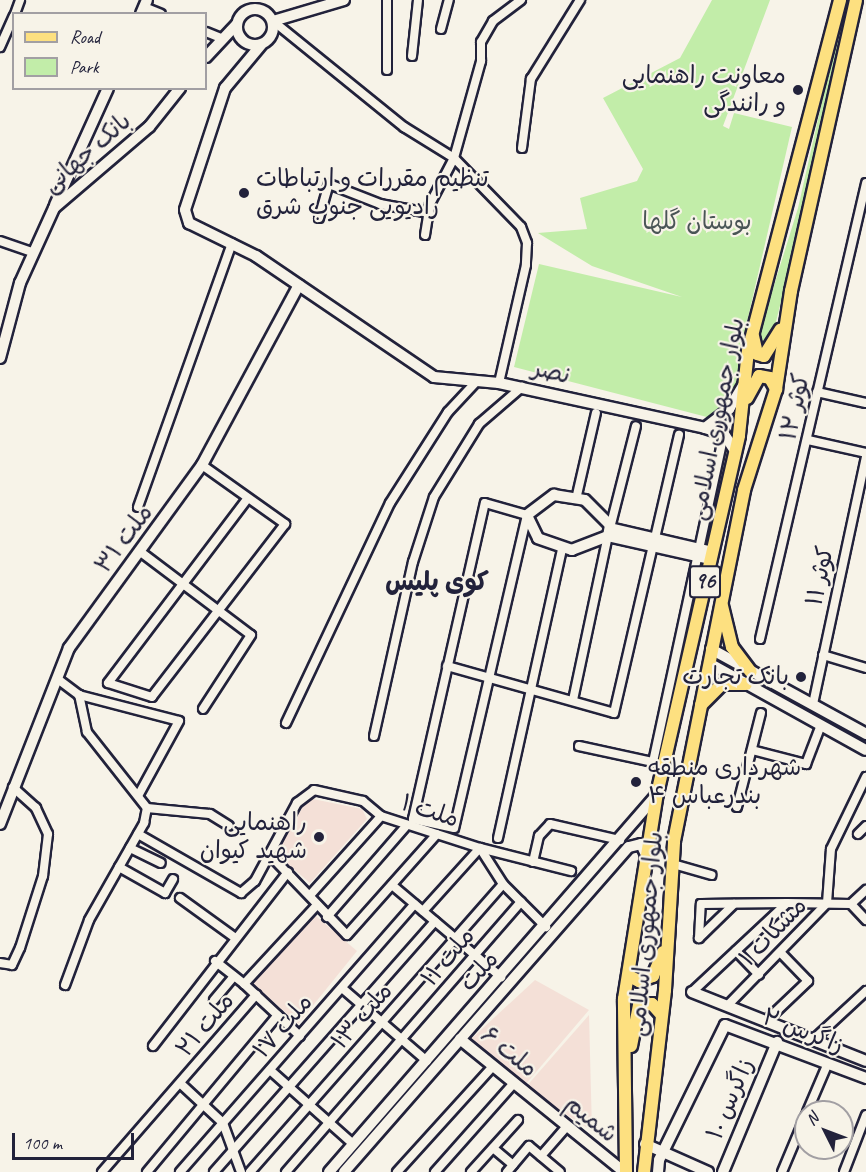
<!DOCTYPE html>
<html>
<head>
<meta charset="utf-8">
<style>
  body { margin:0 }
  #map { position:relative; width:866px; height:1172px; overflow:hidden; background:#f7f3e8; font-family:Caveat,"Playpen Sans Arabic",sans-serif }
  div>[style] { position:absolute }
  [style*='--x'] { left:calc(var(--x)*1px); top:calc(var(--y)*1px); width:calc(var(--w)*1px); rotate:calc(var(--a)*1deg) }
  .built>* { inset:0; background:#f4e0d7 }
  .green>* { inset:0; background:#c2eda9 }
  .roads { filter:drop-shadow(2px 0 #22223b) drop-shadow(-2px 0 #22223b) drop-shadow(0 2px #22223b) drop-shadow(0 -2px #22223b) }
  .street>* { height:8px; margin:-4px; padding:0 4px; transform-origin:4px; border-radius:4px; background:#f7f3e8 }
  .secondary>* { height:10px; margin:-5px; padding:0 5px; transform-origin:5px; border-radius:5px; background:#f7f3e8 }
  .secondary>.ring { margin:-5px; padding:0; box-sizing:content-box; background:none; border:10px solid #f7f3e8; border-radius:50% }
  .primary>* { height:12px; margin:-6px; padding:0 6px; transform-origin:6px; border-radius:6px; background:#fde080 }
  .dots>* { width:16px; height:16px; translate:-50% -50%; box-sizing:border-box; border:3px solid #f7f3e8; border-radius:50% }
  span { translate:-50% -50%; white-space:nowrap; text-align:center; line-height:1.15; -webkit-text-stroke:4.5px #f7f3e8; paint-order:stroke }
  .shield-label span { padding:2px 4px; background:#f7f3e8; border:2px solid; border-radius:4px; -webkit-text-stroke-width:0 }
  .shield-label { font-size:22px; color:#22223b; font-weight:700 }
  .poi-label { font-size:24px; color:#22223b }
  .right { translate:-100% -50%; text-align:right }
  .left { translate:0 -50%; text-align:left }
  .street-label { font-size:24px; color:#22223b }
  .park-label { font-size:24px; color:#4a5556 }
  .neighbourhood-label { font-size:26px; color:#22223b; font-weight:700 }
  .legend { position:absolute; left:12px; top:12px; width:195px; height:78px; box-sizing:border-box; background:#f7f3e8; border:2px solid #a29fa3; margin:0; padding:8px 10px; list-style:none; font-size:18px; color:#22223b }
  .legend li { display:flex; align-items:center; gap:12px; height:30px }
  .legend b { width:30px; border:2px solid #a29fa3 }
  .north { position:absolute; left:794px; top:1100px; width:60px; height:60px; box-sizing:border-box; background:#f7f3e8; border:2px solid #a29fa3; border-radius:50%; rotate:312deg; font-size:16px; font-weight:700; line-height:24px; text-align:center; color:#22223b }
  .north::after { content:''; display:block; margin:auto; width:21px; height:27px; background:#22223b; clip-path:polygon(50% 0,100% 100%,50% 72%,0 100%) }
  .scale { position:absolute; left:12px; top:1133px; width:122px; height:27px; box-sizing:border-box; border:3px solid #22223b; border-top:0; padding-left:8px; font-size:18px; line-height:21px; white-space:nowrap; color:#22223b; -webkit-text-stroke:4px #f7f3e8; paint-order:stroke }
</style>
</head>
<body>
<div id="map">
  <div class="built">
    <div style="clip-path:polygon(308px 798px,362px 809px,367px 819px,310px 883px,276px 854px)"></div>
    <div style="clip-path:polygon(316px 916px,357px 951px,298px 1024px,253px 983px)"></div>
    <div style="clip-path:polygon(535px 980px,589px 1010px,525px 1085px,470px 1040px)"></div>
    <div style="clip-path:polygon(589px 1015px,592px 1131px,525px 1088px)"></div>
  </div>
  <div class="green">
    <div style="clip-path:polygon(712px 0,770px 0,723px 126px,729px 129px,734px 113px,792px 127px,741px 348px,730px 423px,514px 367px,539px 264px,682px 297px,592px 266px,538px 233px,587px 229px,580px 198px,637px 181px,643px 169px,603px 98px,680px 58px)"></div>
    <div style="clip-path:polygon(845px 0,850px 0,792px 257px,771px 342px,764px 348px,758px 337px,798px 208px)"></div>
  </div>
  <div class="roads">
    <div class="street">
      <div style="--x:387;--y:0;--w:70;--a:90"></div>
      <div style="--x:144;--y:7;--w:18;--a:22"></div>
      <div style="--x:15;--y:14;--w:15;--a:-70"></div>
      <div style="--x:273;--y:21;--w:169;--a:39"></div>
      <div style="--x:404;--y:127;--w:59;--a:31.8"></div>
      <div style="--x:454;--y:158;--w:96;--a:45.8"></div>
      <div style="--x:521;--y:227;--w:17;--a:69"></div>
      <div style="--x:527;--y:243;--w:22;--a:93"></div>
      <div style="--x:526;--y:265;--w:121;--a:102.9"></div>
      <div style="--x:441;--y:29;--w:30;--a:-75"></div>
      <div style="--x:206;--y:32;--w:16;--a:22"></div>
      <div style="--x:0;--y:47;--w:34;--a:-66"></div>
      <div style="--x:412;--y:56;--w:56;--a:-83.9"></div>
      <div style="--x:522;--y:148;--w:70;--a:-82.6"></div>
      <div style="--x:531;--y:79;--w:93;--a:-58.2"></div>
      <div style="--x:319;--y:218;--w:35;--a:-74"></div>
      <div style="--x:329;--y:184;--w:55;--a:21.4"></div>
      <div style="--x:380;--y:204;--w:50;--a:10.4"></div>
      <div style="--x:425;--y:235;--w:31;--a:-81"></div>
      <div style="--x:430;--y:204;--w:52;--a:-62.4"></div>
      <div style="--x:454;--y:158;--w:101;--a:-74.4"></div>
      <div style="--x:481;--y:61;--w:19;--a:-90"></div>
      <div style="--x:481;--y:42;--w:24;--a:-60"></div>
      <div style="--x:493;--y:21;--w:35;--a:-37"></div>
      <div style="--x:0;--y:241;--w:36;--a:19"></div>
      <div style="--x:817;--y:392;--w:50;--a:12.7"></div>
      <div style="--x:808;--y:440;--w:59;--a:12.6"></div>
      <div style="--x:202;--y:465;--w:102;--a:35.4"></div>
      <div style="--x:285;--y:524;--w:218;--a:127.6"></div>
      <div style="--x:152;--y:697;--w:46;--a:-162.3"></div>
      <div style="--x:108;--y:683;--w:231;--a:-52.9"></div>
      <div style="--x:577;--y:495;--w:84;--a:-77"></div>
      <div style="--x:485;--y:503;--w:44;--a:15.9"></div>
      <div style="--x:527;--y:515;--w:321;--a:103.1"></div>
      <div style="--x:454;--y:828;--w:42;--a:-167.6"></div>
      <div style="--x:413;--y:819;--w:324;--a:-77.2"></div>
      <div style="--x:138;--y:507;--w:280;--a:-70.4"></div>
      <div style="--x:610;--y:528;--w:105;--a:-75.7"></div>
      <div style="--x:655;--y:538;--w:106;--a:-76.9"></div>
      <div style="--x:142;--y:553;--w:136;--a:37"></div>
      <div style="--x:251;--y:635;--w:88;--a:123"></div>
      <div style="--x:760;--y:639;--w:468;--a:-76.9"></div>
      <div style="--x:823;--y:655;--w:45;--a:16.8"></div>
      <div style="--x:447;--y:666;--w:173;--a:15.7"></div>
      <div style="--x:614;--y:713;--w:172;--a:-76.9"></div>
      <div style="--x:59;--y:680;--w:25;--a:37"></div>
      <div style="--x:79;--y:695;--w:103;--a:14.6"></div>
      <div style="--x:179;--y:721;--w:83;--a:118.7"></div>
      <div style="--x:573;--y:700;--w:168;--a:-78"></div>
      <div style="--x:813;--y:704;--w:253;--a:-77.9"></div>
      <div style="--x:286;--y:723;--w:243;--a:-64.7"></div>
      <div style="--x:390;--y:503;--w:108;--a:-57.5"></div>
      <div style="--x:448;--y:412;--w:42;--a:-46.9"></div>
      <div style="--x:374;--y:736;--w:178;--a:-77.4"></div>
      <div style="--x:413;--y:562;--w:68;--a:-72.1"></div>
      <div style="--x:434;--y:497;--w:86;--a:-58.3"></div>
      <div style="--x:479;--y:424;--w:57;--a:-40.7"></div>
      <div style="--x:579;--y:746;--w:76;--a:12.2"></div>
      <div style="--x:653;--y:762;--w:336;--a:-77.8"></div>
      <div style="--x:752;--y:750;--w:56;--a:14.5"></div>
      <div style="--x:806;--y:764;--w:42;--a:-69"></div>
      <div style="--x:737;--y:807;--w:97;--a:-75.7"></div>
      <div style="--x:147;--y:808;--w:63;--a:5.4"></div>
      <div style="--x:210;--y:814;--w:22;--a:32"></div>
      <div style="--x:138;--y:834;--w:119;--a:29.8"></div>
      <div style="--x:241;--y:893;--w:18;--a:-41"></div>
      <div style="--x:255;--y:881;--w:89;--a:-61.7"></div>
      <div style="--x:297;--y:803;--w:21;--a:-37"></div>
      <div style="--x:314;--y:790;--w:50;--a:12.7"></div>
      <div style="--x:363;--y:801;--w:23;--a:40"></div>
      <div style="--x:381;--y:816;--w:104;--a:17.9"></div>
      <div style="--x:480;--y:848;--w:94;--a:14.2"></div>
      <div style="--x:858;--y:834;--w:11;--a:-45"></div>
      <div style="--x:498;--y:838;--w:295;--a:-77.5"></div>
      <div style="--x:130;--y:848;--w:34;--a:26"></div>
      <div style="--x:269;--y:854;--w:112;--a:46.1"></div>
      <div style="--x:347;--y:935;--w:135;--a:-48.3"></div>
      <div style="--x:533;--y:862;--w:27;--a:-77"></div>
      <div style="--x:539;--y:836;--w:16;--a:-47"></div>
      <div style="--x:550;--y:824;--w:72;--a:12.9"></div>
      <div style="--x:673;--y:864;--w:40;--a:16"></div>
      <div style="--x:119;--y:867;--w:53;--a:29.5"></div>
      <div style="--x:165;--y:893;--w:16;--a:-60"></div>
      <div style="--x:392;--y:885;--w:143;--a:40.2"></div>
      <div style="--x:312;--y:893;--w:103;--a:-48.1"></div>
      <div style="--x:180;--y:898;--w:67;--a:35.8"></div>
      <div style="--x:734;--y:904;--w:49;--a:135.8"></div>
      <div style="--x:699;--y:938;--w:34;--a:-87"></div>
      <div style="--x:701;--y:904;--w:86;--a:-0.7"></div>
      <div style="--x:787;--y:903;--w:64;--a:0.9"></div>
      <div style="--x:851;--y:904;--w:22;--a:47"></div>
      <div style="--x:851;--y:904;--w:21;--a:-43"></div>
      <div style="--x:423;--y:911;--w:85;--a:-47.9"></div>
      <div style="--x:480;--y:848;--w:43;--a:57.4"></div>
      <div style="--x:503;--y:884;--w:61;--a:45"></div>
      <div style="--x:327;--y:917;--w:122;--a:-49"></div>
      <div style="--x:736;--y:951;--w:33;--a:46"></div>
      <div style="--x:215;--y:961;--w:37;--a:38"></div>
      <div style="--x:0;--y:963;--w:12;--a:9"></div>
      <div style="--x:12;--y:965;--w:19;--a:-65"></div>
      <div style="--x:20;--y:948;--w:76;--a:-72.3"></div>
      <div style="--x:43;--y:876;--w:42;--a:-83.2"></div>
      <div style="--x:48;--y:834;--w:29;--a:-115"></div>
      <div style="--x:36;--y:808;--w:31;--a:-138"></div>
      <div style="--x:65;--y:985;--w:69;--a:-69.7"></div>
      <div style="--x:89;--y:920;--w:112;--a:-60.4"></div>
      <div style="--x:144;--y:823;--w:15;--a:-79"></div>
      <div style="--x:147;--y:808;--w:97;--a:-128.3"></div>
      <div style="--x:87;--y:732;--w:38;--a:-102"></div>
      <div style="--x:342;--y:988;--w:112;--a:40.7"></div>
      <div style="--x:692;--y:992;--w:130;--a:-43.1"></div>
      <div style="--x:256;--y:995;--w:60;--a:43"></div>
      <div style="--x:214;--y:1000;--w:31;--a:-50"></div>
      <div style="--x:727;--y:1006;--w:144;--a:-45.8"></div>
      <div style="--x:827;--y:903;--w:54;--a:-85.8"></div>
      <div style="--x:831;--y:849;--w:80;--a:-64.1"></div>
      <div style="--x:766;--y:1021;--w:58;--a:-43.6"></div>
      <div style="--x:808;--y:981;--w:39;--a:-134"></div>
      <div style="--x:813;--y:1040;--w:72;--a:-42.8"></div>
      <div style="--x:153;--y:1046;--w:220;--a:-52.2"></div>
      <div style="--x:270;--y:1070;--w:111;--a:41.7"></div>
      <div style="--x:181;--y:1084;--w:57;--a:42.9"></div>
      <div style="--x:223;--y:1123;--w:52;--a:69.8"></div>
      <div style="--x:807;--y:1112;--w:53;--a:-66.8"></div>
      <div style="--x:493;--y:1148;--w:26;--a:40"></div>
      <div style="--x:541;--y:1156;--w:40;--a:-49"></div>
      <div style="--x:102;--y:1172;--w:235;--a:-49"></div>
      <div style="--x:256;--y:995;--w:16;--a:-137"></div>
      <div style="--x:244;--y:984;--w:108;--a:-47.3"></div>
      <div style="--x:147;--y:1172;--w:204;--a:-50.2"></div>
      <div style="--x:180;--y:1172;--w:356;--a:-48.8"></div>
      <div style="--x:214;--y:1172;--w:334;--a:-48.6"></div>
      <div style="--x:250;--y:1172;--w:383;--a:-48.7"></div>
      <div style="--x:286;--y:1172;--w:358;--a:-49"></div>
      <div style="--x:397;--y:1172;--w:143;--a:-47.8"></div>
      <div style="--x:435;--y:1172;--w:119;--a:-48.4"></div>
      <div style="--x:471;--y:1172;--w:70;--a:-47.9"></div>
      <div style="--x:507;--y:1172;--w:34;--a:-50"></div>
      <div style="--x:529;--y:1146;--w:40;--a:40"></div>
      <div style="--x:782;--y:1172;--w:62;--a:-67.2"></div>
      <div style="--x:844;--y:1172;--w:61;--a:-68.9"></div>
    </div>
    <div class="secondary">
      <div class="ring" style="left:237px;top:9px;width:26px;height:26px"></div>
      <div style="--x:141;--y:14;--w:15;--a:-67"></div>
      <div style="--x:273;--y:21;--w:74;--a:-16.5"></div>
      <div style="--x:261;--y:45;--w:56;--a:129.9"></div>
      <div style="--x:225;--y:88;--w:128;--a:108.2"></div>
      <div style="--x:185;--y:210;--w:14;--a:73"></div>
      <div style="--x:189;--y:223;--w:75;--a:26.2"></div>
      <div style="--x:256;--y:256;--w:215;--a:34.2"></div>
      <div style="--x:434;--y:377;--w:65;--a:5.3"></div>
      <div style="--x:499;--y:383;--w:211;--a:12.3"></div>
      <div style="--x:705;--y:428;--w:20;--a:18"></div>
      <div style="--x:724;--y:434;--w:20;--a:57"></div>
      <div style="--x:206;--y:57;--w:45;--a:-46.8"></div>
      <div style="--x:55;--y:205;--w:128;--a:-65.6"></div>
      <div style="--x:0;--y:358;--w:78;--a:-75.1"></div>
      <div style="--x:20;--y:283;--w:82;--a:-65.6"></div>
      <div style="--x:54;--y:208;--w:125;--a:-40.5"></div>
      <div style="--x:149;--y:127;--w:50;--a:-51.5"></div>
      <div style="--x:705;--y:428;--w:31;--a:-38"></div>
      <div style="--x:729;--y:409;--w:29;--a:-59"></div>
      <div style="--x:554;--y:495;--w:31;--a:9"></div>
      <div style="--x:585;--y:500;--w:35;--a:45"></div>
      <div style="--x:610;--y:525;--w:11;--a:100"></div>
      <div style="--x:608;--y:536;--w:39;--a:159"></div>
      <div style="--x:572;--y:550;--w:36;--a:-161"></div>
      <div style="--x:538;--y:538;--w:25;--a:-116"></div>
      <div style="--x:527;--y:515;--w:34;--a:-37"></div>
      <div style="--x:610;--y:528;--w:105;--a:13.2"></div>
      <div style="--x:608;--y:536;--w:105;--a:12.7"></div>
      <div style="--x:711;--y:649;--w:177;--a:28.7"></div>
      <div style="--x:709;--y:663;--w:179;--a:29"></div>
      <div style="--x:0;--y:824;--w:189;--a:-68.6"></div>
      <div style="--x:69;--y:648;--w:226;--a:-54"></div>
      <div style="--x:202;--y:465;--w:204;--a:-61.7"></div>
      <div style="--x:692;--y:992;--w:187;--a:21.6"></div>
      <div style="--x:460;--y:1039;--w:211;--a:39"></div>
      <div style="--x:645;--y:1144;--w:69;--a:24"></div>
      <div style="--x:329;--y:1172;--w:500;--a:-49"></div>
      <div style="--x:344;--y:1172;--w:432;--a:-48.8"></div>
      <div style="--x:629;--y:847;--w:12;--a:-14"></div>
      <div style="--x:641;--y:844;--w:14;--a:65"></div>
      <div style="--x:658;--y:1172;--w:12;--a:-85"></div>
      <div style="--x:659;--y:1160;--w:150;--a:-63.9"></div>
      <div style="--x:725;--y:1025;--w:151;--a:20.6"></div>
      <div style="--x:723;--y:1172;--w:141;--a:-67.4"></div>
    </div>
    <div class="primary">
      <div style="--x:753;--y:336;--w:18;--a:77"></div>
      <div style="--x:757;--y:354;--w:7;--a:16"></div>
      <div style="--x:764;--y:356;--w:31;--a:-58"></div>
      <div style="--x:747;--y:398;--w:25;--a:-61"></div>
      <div style="--x:759;--y:376;--w:11;--a:10"></div>
      <div style="--x:770;--y:378;--w:13;--a:61"></div>
      <div style="--x:722;--y:606;--w:42;--a:76.3"></div>
      <div style="--x:732;--y:647;--w:31;--a:53"></div>
      <div style="--x:701;--y:705;--w:30;--a:-45"></div>
      <div style="--x:722;--y:684;--w:24;--a:0"></div>
      <div style="--x:629;--y:976;--w:11;--a:27"></div>
      <div style="--x:639;--y:981;--w:15;--a:-20"></div>
      <div style="--x:653;--y:976;--w:26;--a:-67"></div>
      <div style="--x:631;--y:1046;--w:42;--a:-79"></div>
      <div style="--x:639;--y:1005;--w:13;--a:-4"></div>
      <div style="--x:652;--y:1004;--w:13;--a:48"></div>
      <div style="--x:626;--y:1172;--w:173;--a:-90.7"></div>
      <div style="--x:624;--y:999;--w:208;--a:-80.9"></div>
      <div style="--x:657;--y:794;--w:368;--a:-77.1"></div>
      <div style="--x:739;--y:435;--w:84;--a:-83.9"></div>
      <div style="--x:748;--y:351;--w:363;--a:-75.3"></div>
      <div style="--x:644;--y:1172;--w:183;--a:-83.4"></div>
      <div style="--x:665;--y:990;--w:149;--a:-86.5"></div>
      <div style="--x:674;--y:841;--w:358;--a:-78.7"></div>
      <div style="--x:744;--y:490;--w:106;--a:-72.4"></div>
      <div style="--x:776;--y:389;--w:99;--a:-81.3"></div>
      <div style="--x:791;--y:291;--w:298;--a:-77.4"></div>
    </div>
  </div>
  <div class="dots">
    <div style="left:798px;top:90px;background:#22223b"></div>
    <div style="left:244px;top:193px;background:#22223b"></div>
    <div style="left:801px;top:677px;background:#22223b"></div>
    <div style="left:636px;top:782px;background:#22223b"></div>
    <div style="left:319px;top:837px;background:#22223b"></div>
  </div>
  <div class="shield-label">
    <span style="left:705px;top:582px">96</span>
  </div>
  <div class="poi-label">
    <span class="right" style="left:786px;top:90px">معاونت راهنمایی<br>و رانندگی</span>
    <span class="left" style="left:256px;top:193px">تنظیم مقررات و ارتباطات<br>رادیویی جنوب شرق</span>
    <span class="right" style="left:789px;top:677px">بانک تجارت</span>
    <span class="left" style="left:648px;top:782px">شهرداری منطقه<br>۴ بندرعباس</span>
    <span class="right" style="left:307px;top:837px">راهنمایی<br>شهید کیوان</span>
  </div>
  <div class="street-label">
    <span style="left:87px;top:153px;rotate:-41deg">بانک جهانی</span>
    <span style="left:551px;top:372px;rotate:13deg">نصر</span>
    <span style="left:795px;top:407px;rotate:-78deg">کوثر ۱۲</span>
    <span style="left:717px;top:419px;rotate:-79deg">بلوار جمهوری اسلامی</span>
    <span style="left:124px;top:539px;rotate:-53deg">ملت ۳۱</span>
    <span style="left:820px;top:576px;rotate:-78deg">کوثر ۱۱</span>
    <span style="left:430px;top:811px;rotate:18deg">ملت ۱</span>
    <span style="left:773px;top:932px;rotate:-46deg">مشکات ۱</span>
    <span style="left:646px;top:934px;rotate:-85deg">بلوار جمهوری اسلامی</span>
    <span style="left:448px;top:957px;rotate:-50deg">ملت ۱۱</span>
    <span style="left:479px;top:971px;rotate:-48deg">ملت</span>
    <span style="left:362px;top:1016px;rotate:-49deg">ملت ۱۳</span>
    <span style="left:205px;top:1025px;rotate:-50deg">ملت ۲۱</span>
    <span style="left:283px;top:1026px;rotate:-49deg">ملت ۱۷</span>
    <span style="left:803px;top:1031px;rotate:21deg">زاگرس ۲</span>
    <span style="left:509px;top:1052px;rotate:39deg">ملت ۶</span>
    <span style="left:730px;top:1099px;rotate:-67deg">زاگرس ۱۰</span>
    <span style="left:591px;top:1119px;rotate:39deg">شمیم</span>
  </div>
  <div class="park-label">
    <span style="left:697px;top:222px">بوستان گلها</span>
  </div>
  <div class="neighbourhood-label">
    <span style="left:437px;top:582px">کوی پلیس</span>
  </div>
  <ul class="legend">
  <li><b style="height:8px;background:#fde080"></b>Road</li>
  <li><b style="height:16px;background:#c2eda9"></b>Park</li>
  </ul>
  <div class="north">N</div>
  <div class="scale">100 m</div>
</div>
</body>
</html>
